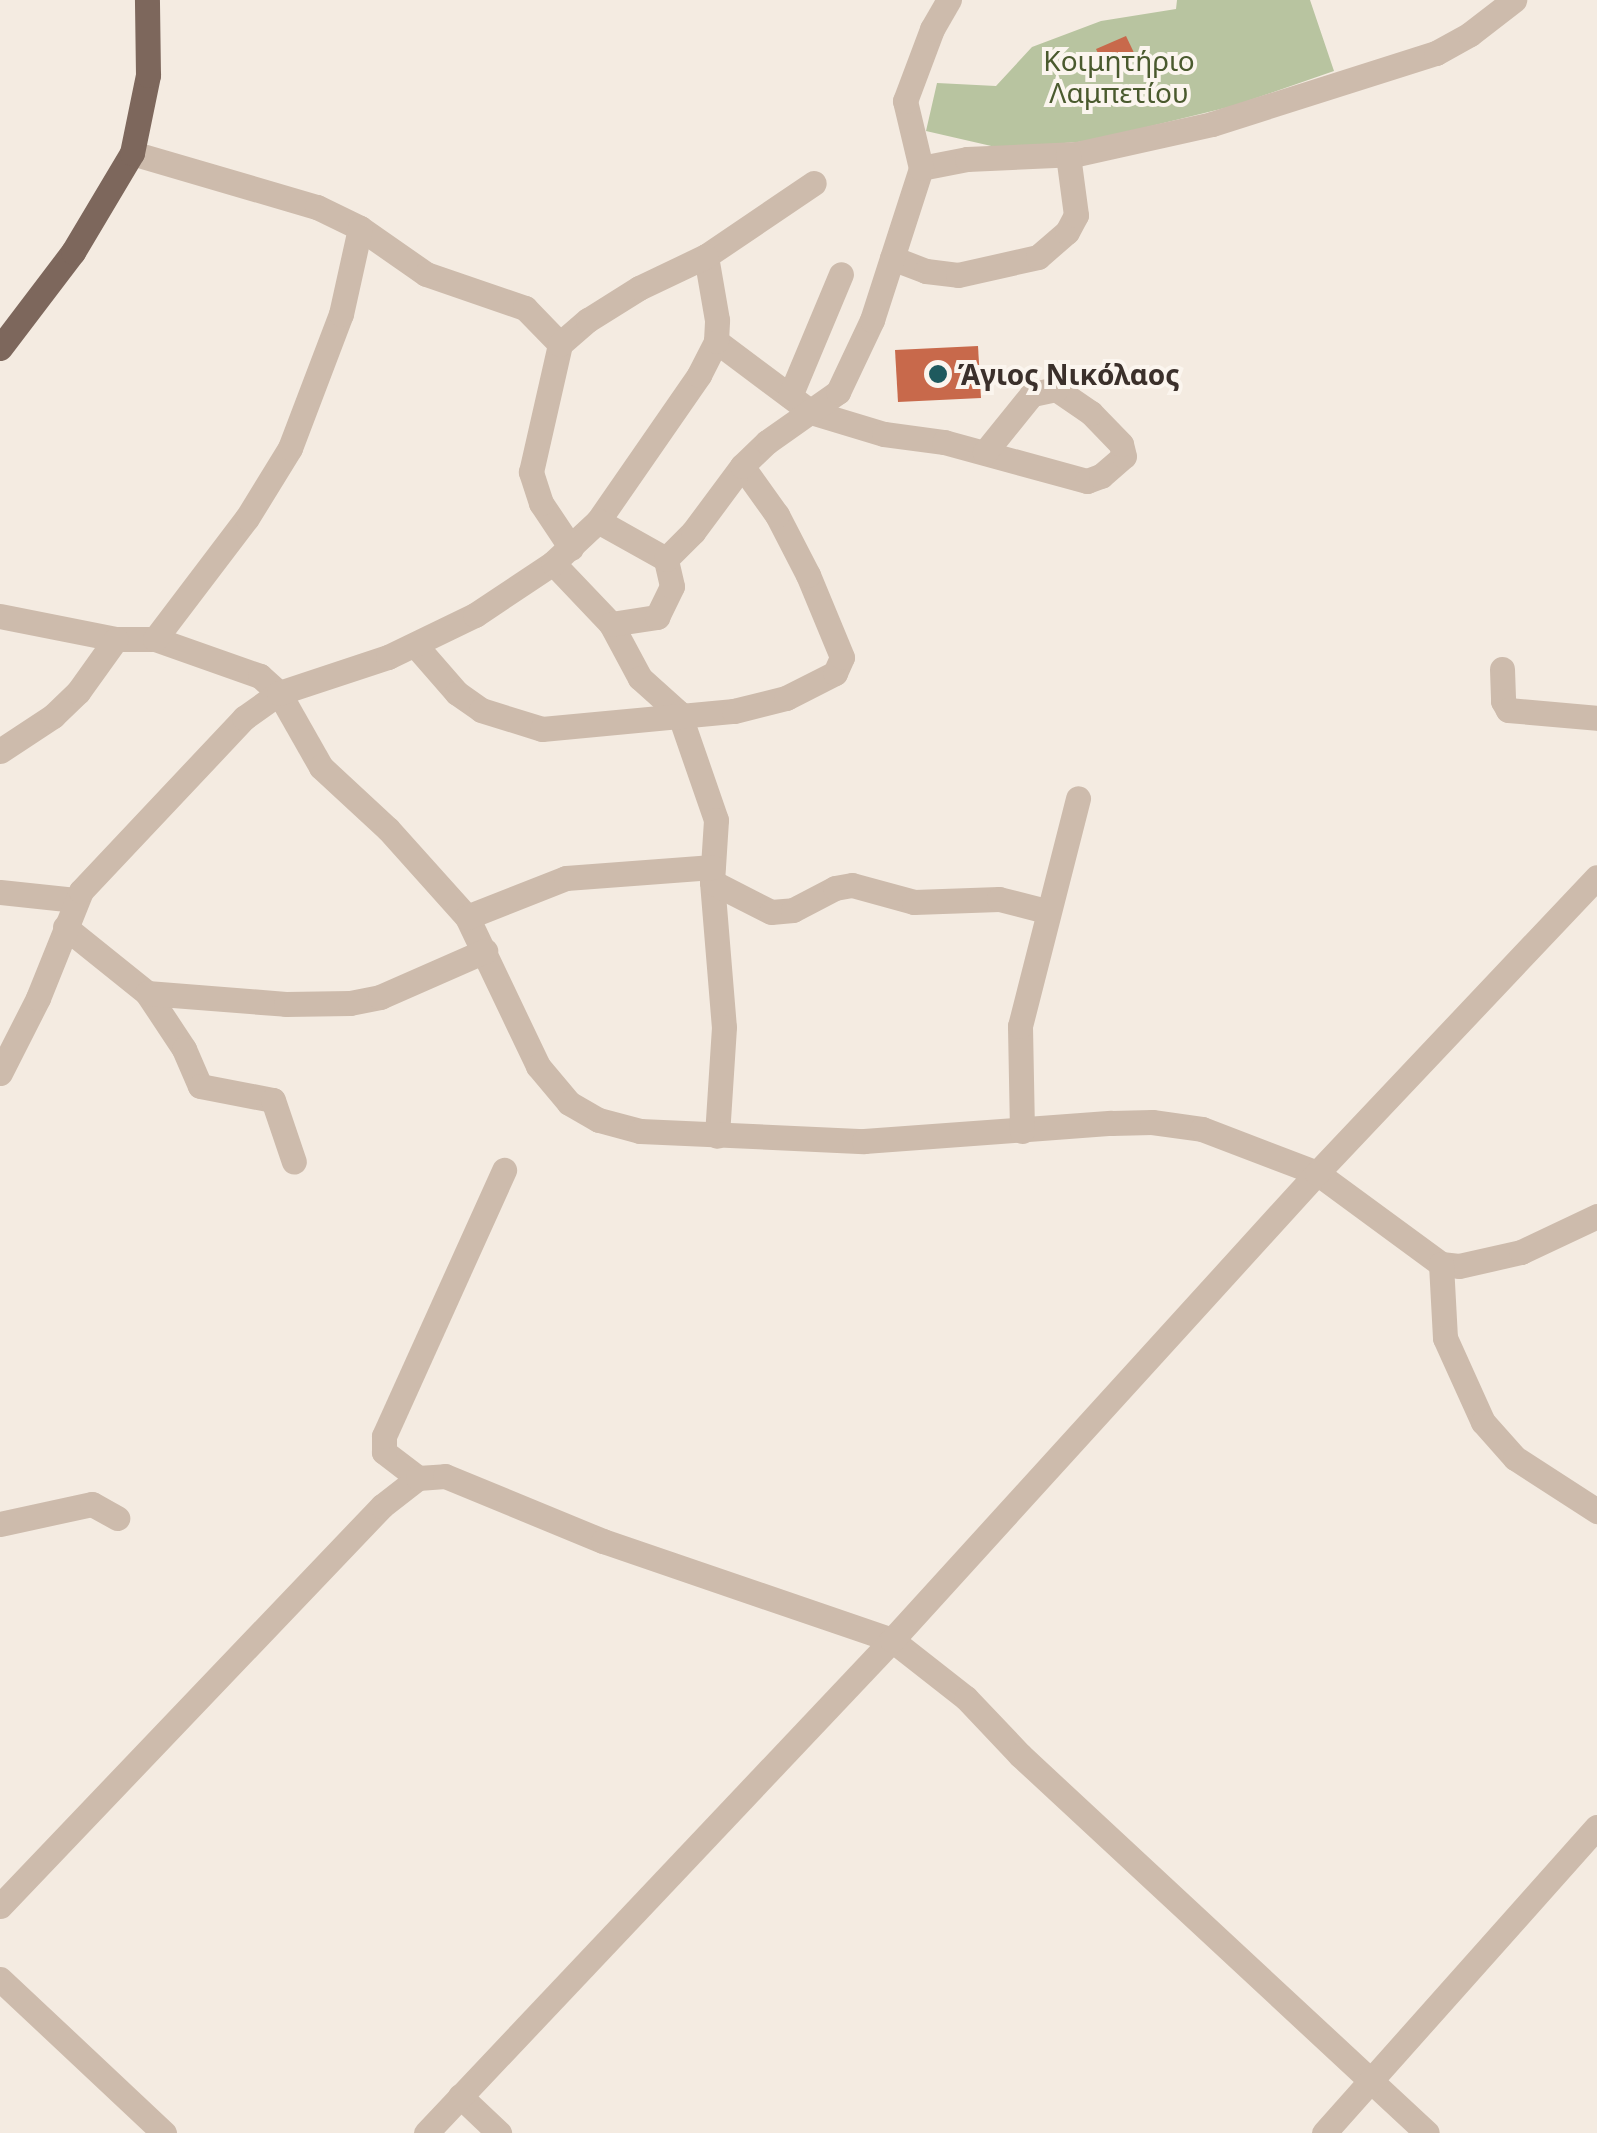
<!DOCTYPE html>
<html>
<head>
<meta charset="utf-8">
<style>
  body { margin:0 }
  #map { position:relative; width:1597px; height:2133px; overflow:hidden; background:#f4ebe1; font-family:"Noto Sans",sans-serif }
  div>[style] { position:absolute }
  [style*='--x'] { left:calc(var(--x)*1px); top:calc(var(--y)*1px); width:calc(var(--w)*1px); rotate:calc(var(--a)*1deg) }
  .green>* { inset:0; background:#b8c4a0 }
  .building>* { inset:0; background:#c8694b }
  .minor>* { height:25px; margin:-12.5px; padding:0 12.5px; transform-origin:12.5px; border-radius:12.5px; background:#cdbbac }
  .major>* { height:25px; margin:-12.5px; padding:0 12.5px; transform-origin:12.5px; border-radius:12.5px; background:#7d675c }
  .dots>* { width:28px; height:28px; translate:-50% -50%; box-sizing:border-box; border:5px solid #fbf5ee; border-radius:50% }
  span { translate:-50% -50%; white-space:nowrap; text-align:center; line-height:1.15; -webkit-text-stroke:8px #fbf5ee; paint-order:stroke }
  .park-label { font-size:28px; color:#4a5a2e }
  .poi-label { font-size:28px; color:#3b302b; font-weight:700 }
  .left { translate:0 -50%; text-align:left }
</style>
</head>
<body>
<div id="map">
  <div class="green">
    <div style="clip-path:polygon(1177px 0,1310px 0,1334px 71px,1233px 106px,1090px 141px,1000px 148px,926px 131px,937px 83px,996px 86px,1032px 47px,1101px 21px,1176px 9px)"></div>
  </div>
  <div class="building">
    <div style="clip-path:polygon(1126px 36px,1136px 57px,1106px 71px,1096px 49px)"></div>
    <div style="clip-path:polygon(978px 346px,981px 398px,898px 402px,895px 350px)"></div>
  </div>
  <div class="minor">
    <div style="--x:132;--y:153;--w:193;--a:16.3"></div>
    <div style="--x:317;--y:207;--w:48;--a:26"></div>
    <div style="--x:360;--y:228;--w:80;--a:34.9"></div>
    <div style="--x:426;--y:274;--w:105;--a:19"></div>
    <div style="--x:525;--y:308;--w:50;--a:45.8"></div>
    <div style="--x:921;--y:168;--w:47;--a:-11.1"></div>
    <div style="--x:967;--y:159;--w:110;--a:-2.6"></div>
    <div style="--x:1077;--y:154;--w:138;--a:-12.5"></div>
    <div style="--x:1212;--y:124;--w:235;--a:-17.6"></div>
    <div style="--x:1436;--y:53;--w:39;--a:-29"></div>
    <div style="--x:1470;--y:34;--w:56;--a:-37.7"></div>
    <div style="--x:892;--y:258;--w:36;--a:21"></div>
    <div style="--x:926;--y:271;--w:32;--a:7"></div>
    <div style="--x:958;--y:275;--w:82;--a:-12.7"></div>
    <div style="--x:1038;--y:257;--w:38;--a:-41"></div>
    <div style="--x:1067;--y:232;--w:19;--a:-62"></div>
    <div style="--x:1076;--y:215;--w:61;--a:-97.6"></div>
    <div style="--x:716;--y:341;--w:119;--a:36.8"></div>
    <div style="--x:811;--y:412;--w:76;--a:16.8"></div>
    <div style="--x:884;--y:434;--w:61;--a:7.6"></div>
    <div style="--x:944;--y:442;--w:148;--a:15.3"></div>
    <div style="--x:1087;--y:481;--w:15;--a:-20"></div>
    <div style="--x:1101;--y:476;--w:30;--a:-41"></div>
    <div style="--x:1124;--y:456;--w:12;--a:-104"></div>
    <div style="--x:1121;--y:444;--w:43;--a:-134.1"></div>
    <div style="--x:1091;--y:413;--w:42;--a:-145.6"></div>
    <div style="--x:1056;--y:389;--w:25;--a:168"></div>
    <div style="--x:1032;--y:394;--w:75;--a:129"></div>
    <div style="--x:790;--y:396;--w:132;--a:-67.3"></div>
    <div style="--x:598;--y:521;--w:178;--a:-55.3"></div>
    <div style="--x:699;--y:375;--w:38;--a:-63"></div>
    <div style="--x:716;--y:341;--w:21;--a:-87"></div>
    <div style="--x:717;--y:320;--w:65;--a:-99.8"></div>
    <div style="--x:706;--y:256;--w:130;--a:-34.1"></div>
    <div style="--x:571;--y:548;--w:54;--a:-123.7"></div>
    <div style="--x:541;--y:503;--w:33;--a:-108"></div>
    <div style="--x:531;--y:472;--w:131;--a:-77.2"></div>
    <div style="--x:560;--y:344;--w:37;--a:-41"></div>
    <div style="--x:588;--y:320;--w:60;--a:-32.1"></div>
    <div style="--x:639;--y:288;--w:74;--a:-25.5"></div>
    <div style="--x:553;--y:563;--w:84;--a:46.4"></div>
    <div style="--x:611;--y:624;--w:61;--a:61.8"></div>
    <div style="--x:640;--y:678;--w:52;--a:41.9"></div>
    <div style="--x:679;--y:713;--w:113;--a:70.9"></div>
    <div style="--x:716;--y:820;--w:62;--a:93.7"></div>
    <div style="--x:712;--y:882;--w:145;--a:85.3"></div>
    <div style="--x:724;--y:1027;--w:109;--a:93.7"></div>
    <div style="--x:0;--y:616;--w:118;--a:11.2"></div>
    <div style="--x:116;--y:639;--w:39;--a:0"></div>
    <div style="--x:155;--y:639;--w:111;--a:19.4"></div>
    <div style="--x:260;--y:676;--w:25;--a:42"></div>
    <div style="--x:279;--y:693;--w:85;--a:60.4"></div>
    <div style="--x:321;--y:767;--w:91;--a:42.8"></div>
    <div style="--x:388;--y:829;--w:118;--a:48.1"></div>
    <div style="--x:467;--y:917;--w:165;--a:64.5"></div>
    <div style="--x:538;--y:1066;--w:48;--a:50"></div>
    <div style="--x:569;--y:1103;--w:34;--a:30"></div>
    <div style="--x:599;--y:1120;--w:42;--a:15"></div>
    <div style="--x:640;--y:1131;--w:224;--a:2.6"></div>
    <div style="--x:864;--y:1141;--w:248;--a:-4.2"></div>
    <div style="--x:1111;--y:1123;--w:41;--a:-1.4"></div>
    <div style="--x:1152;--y:1122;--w:50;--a:8"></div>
    <div style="--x:1202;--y:1129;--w:123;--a:20.9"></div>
    <div style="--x:1317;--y:1173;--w:154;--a:36.3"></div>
    <div style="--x:1441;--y:1264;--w:18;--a:6"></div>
    <div style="--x:1459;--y:1266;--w:64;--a:-12.7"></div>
    <div style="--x:1521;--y:1252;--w:84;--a:-25.3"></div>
    <div style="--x:611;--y:624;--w:47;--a:-8.7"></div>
    <div style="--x:657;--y:617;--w:34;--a:-64"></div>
    <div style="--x:672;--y:586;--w:28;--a:-103"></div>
    <div style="--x:155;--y:639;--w:152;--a:-52.8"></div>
    <div style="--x:247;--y:518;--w:82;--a:-58.4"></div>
    <div style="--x:290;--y:448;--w:143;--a:-69.2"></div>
    <div style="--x:341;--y:314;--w:88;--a:-77.5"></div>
    <div style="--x:416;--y:646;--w:62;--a:48.9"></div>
    <div style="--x:457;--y:693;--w:29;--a:35"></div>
    <div style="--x:481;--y:710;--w:64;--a:17.3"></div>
    <div style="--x:542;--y:729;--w:193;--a:-5.4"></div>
    <div style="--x:734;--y:711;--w:54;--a:-14"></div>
    <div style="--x:786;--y:698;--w:55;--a:-27"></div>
    <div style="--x:835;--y:673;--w:17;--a:-66"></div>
    <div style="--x:842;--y:657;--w:89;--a:-112.5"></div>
    <div style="--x:808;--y:575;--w:68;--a:-117.3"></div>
    <div style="--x:777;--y:515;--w:60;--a:-125.5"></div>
    <div style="--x:1502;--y:669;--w:32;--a:88"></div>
    <div style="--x:1503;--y:701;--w:10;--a:61"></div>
    <div style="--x:1508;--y:710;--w:89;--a:5.1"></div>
    <div style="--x:0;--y:751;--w:64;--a:-33.4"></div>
    <div style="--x:53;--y:716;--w:35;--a:-44"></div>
    <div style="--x:78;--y:692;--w:65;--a:-54.4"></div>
    <div style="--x:712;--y:882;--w:66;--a:27"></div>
    <div style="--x:771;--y:912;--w:22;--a:-5"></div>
    <div style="--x:793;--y:910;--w:47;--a:-27.6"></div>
    <div style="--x:835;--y:888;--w:17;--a:-10"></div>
    <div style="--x:852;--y:885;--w:64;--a:15.3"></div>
    <div style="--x:914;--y:902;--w:85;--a:-2"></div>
    <div style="--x:999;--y:899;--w:49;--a:14.3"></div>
    <div style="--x:0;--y:892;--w:76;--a:6"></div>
    <div style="--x:467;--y:917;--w:106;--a:-21.5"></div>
    <div style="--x:566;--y:878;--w:147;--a:-4.3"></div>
    <div style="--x:65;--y:927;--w:105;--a:38.8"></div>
    <div style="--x:147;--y:993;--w:67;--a:56.5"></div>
    <div style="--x:184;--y:1049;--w:40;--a:66.6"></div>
    <div style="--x:200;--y:1086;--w:74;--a:10.9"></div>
    <div style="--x:273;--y:1100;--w:65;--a:71.3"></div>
    <div style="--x:147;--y:993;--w:139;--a:4.5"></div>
    <div style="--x:286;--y:1004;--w:64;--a:-0.9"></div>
    <div style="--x:350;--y:1003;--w:31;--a:-11"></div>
    <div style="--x:380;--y:997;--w:115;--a:-23.7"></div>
    <div style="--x:0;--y:1073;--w:84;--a:-63.1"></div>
    <div style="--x:38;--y:998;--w:115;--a:-68.1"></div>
    <div style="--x:81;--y:891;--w:238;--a:-46.7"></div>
    <div style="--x:244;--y:718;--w:43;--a:-35.5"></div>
    <div style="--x:279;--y:693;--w:115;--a:-18.3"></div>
    <div style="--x:388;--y:657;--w:97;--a:-25.8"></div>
    <div style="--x:475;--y:615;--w:94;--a:-33.7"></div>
    <div style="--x:553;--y:563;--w:62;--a:-43"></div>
    <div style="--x:598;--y:521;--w:78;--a:29.2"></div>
    <div style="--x:666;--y:559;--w:38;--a:-45"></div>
    <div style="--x:693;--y:532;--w:82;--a:-53.4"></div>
    <div style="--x:742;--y:466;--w:35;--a:-44"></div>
    <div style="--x:767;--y:442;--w:87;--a:-35.2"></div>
    <div style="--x:838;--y:392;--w:80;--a:-64.7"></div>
    <div style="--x:872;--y:320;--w:160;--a:-72.1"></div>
    <div style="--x:921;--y:168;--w:69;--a:-103.4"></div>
    <div style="--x:905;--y:101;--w:77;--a:-69.4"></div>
    <div style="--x:932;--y:29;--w:34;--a:-60"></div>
    <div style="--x:1022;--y:1131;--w:105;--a:-91.1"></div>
    <div style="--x:1020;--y:1026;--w:235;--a:-75.7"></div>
    <div style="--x:1441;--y:1264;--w:74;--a:86.9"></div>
    <div style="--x:1445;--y:1338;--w:92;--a:65.7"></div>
    <div style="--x:1483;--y:1422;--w:48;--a:48.4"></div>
    <div style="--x:1515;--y:1458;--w:98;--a:32.9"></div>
    <div style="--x:418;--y:1478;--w:43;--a:-142.6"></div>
    <div style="--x:384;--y:1452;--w:16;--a:-90"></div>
    <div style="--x:384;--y:1436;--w:292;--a:-65.7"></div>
    <div style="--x:0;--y:1524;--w:94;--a:-12.3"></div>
    <div style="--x:92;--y:1504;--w:29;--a:29"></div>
    <div style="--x:0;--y:1906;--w:553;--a:-46.32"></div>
    <div style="--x:382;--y:1506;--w:46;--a:-37.9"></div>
    <div style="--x:418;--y:1478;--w:27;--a:-4"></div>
    <div style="--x:445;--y:1476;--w:171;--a:22.4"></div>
    <div style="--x:603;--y:1541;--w:305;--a:18.9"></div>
    <div style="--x:892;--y:1640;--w:94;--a:38.1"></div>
    <div style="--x:966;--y:1698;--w:79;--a:46.5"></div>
    <div style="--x:1020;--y:1755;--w:555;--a:42.88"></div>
    <div style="--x:0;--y:1979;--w:225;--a:43.2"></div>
    <div style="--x:460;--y:2096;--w:54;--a:43.5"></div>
    <div style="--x:426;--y:2133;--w:678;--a:-46.61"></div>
    <div style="--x:892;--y:1640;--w:631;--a:-47.7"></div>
    <div style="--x:1317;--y:1173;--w:407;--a:-46.6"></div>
    <div style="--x:1324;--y:2133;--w:410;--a:-48.3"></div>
  </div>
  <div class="major">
    <div style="--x:0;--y:348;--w:121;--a:-52.8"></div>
    <div style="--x:73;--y:252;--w:115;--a:-59.2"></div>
    <div style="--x:132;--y:153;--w:80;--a:-78.4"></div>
    <div style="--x:148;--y:75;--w:75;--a:-90.8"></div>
  </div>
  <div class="dots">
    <div style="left:938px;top:374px;background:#1f5a5e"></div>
  </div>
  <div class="park-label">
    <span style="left:1119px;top:76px">Κοιμητήριο<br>Λαμπετίου</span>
  </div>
  <div class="poi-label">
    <span class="left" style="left:958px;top:374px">Άγιος Νικόλαος</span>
  </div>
</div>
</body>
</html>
